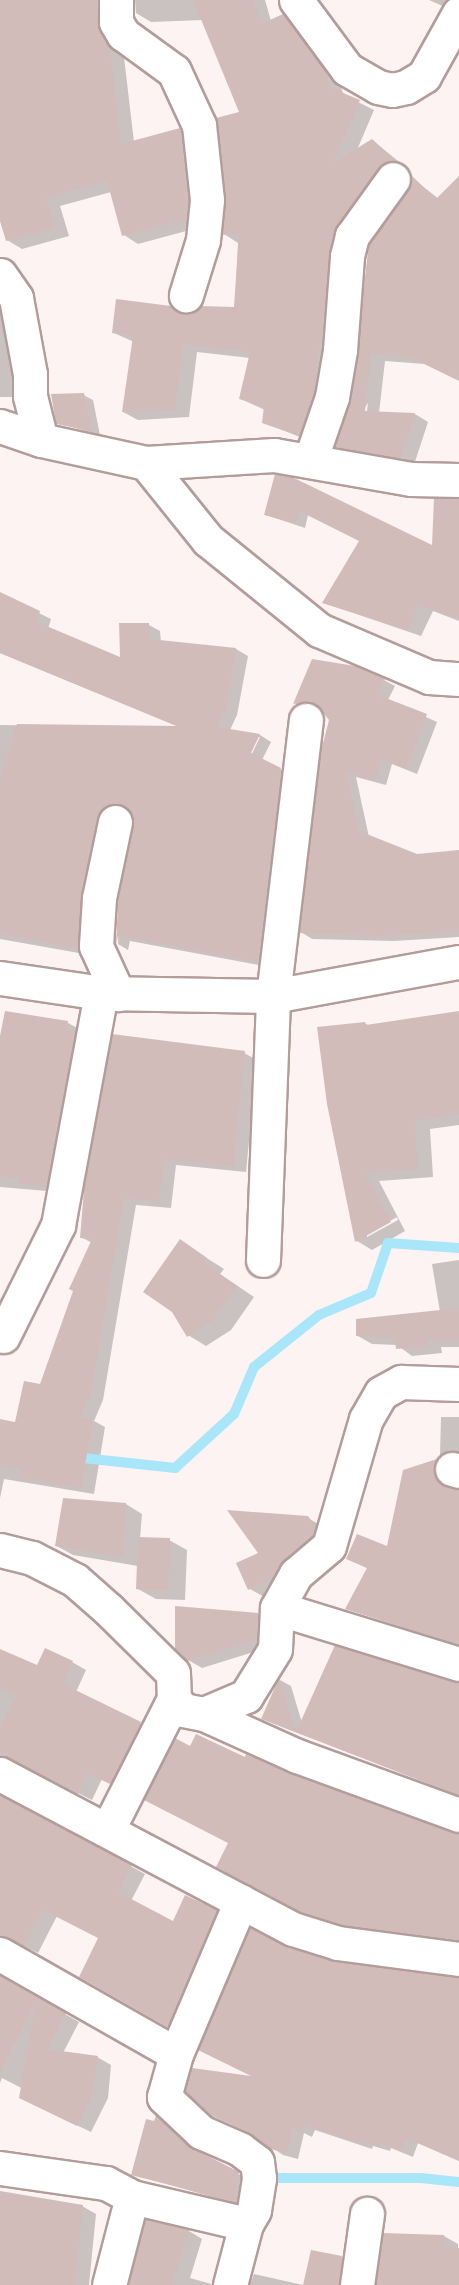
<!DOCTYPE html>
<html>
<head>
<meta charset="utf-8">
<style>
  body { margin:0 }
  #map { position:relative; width:459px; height:2285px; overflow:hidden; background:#fcf3f2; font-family:"Nunito Sans",sans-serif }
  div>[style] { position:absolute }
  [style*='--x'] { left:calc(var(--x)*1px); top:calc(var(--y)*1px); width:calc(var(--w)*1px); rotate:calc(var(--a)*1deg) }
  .shadow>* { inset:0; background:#0003 }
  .stream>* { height:10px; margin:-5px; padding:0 5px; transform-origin:5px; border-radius:5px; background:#a9e6fa }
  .building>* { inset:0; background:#d2bcba }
  .roads { filter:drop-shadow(2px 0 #b39d9b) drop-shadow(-2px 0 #b39d9b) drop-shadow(0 2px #b39d9b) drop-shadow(0 -2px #b39d9b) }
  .minor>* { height:33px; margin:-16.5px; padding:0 16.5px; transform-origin:16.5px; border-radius:16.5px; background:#fff }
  span { translate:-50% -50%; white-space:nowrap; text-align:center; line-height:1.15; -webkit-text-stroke:5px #fff; paint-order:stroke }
</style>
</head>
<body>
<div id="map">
  <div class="shadow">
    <div style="clip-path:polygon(0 0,116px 0,114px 40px,124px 57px,134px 142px,179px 130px,194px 138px,201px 227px,138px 244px,124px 235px,111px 192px,60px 206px,69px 236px,22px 249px,7px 240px,0 215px)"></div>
    <div style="clip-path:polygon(135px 0,265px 0,271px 21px,283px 15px,297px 24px,337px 78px,344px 95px,374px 110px,357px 150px,372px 140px,408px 169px,393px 176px,348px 240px,314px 443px,264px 422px,265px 410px,241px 399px,250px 358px,197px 352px,189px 417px,138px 420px,123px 412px,134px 342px,114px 333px,183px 315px,235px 308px,238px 243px,224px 234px,241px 113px,203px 20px,151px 22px,136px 13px)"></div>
    <div style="clip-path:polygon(429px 0,459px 0,456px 12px)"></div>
    <div style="clip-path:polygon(evenodd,412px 178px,439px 199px,459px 195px,459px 380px,425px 364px,385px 361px,379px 413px,415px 414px,428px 422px,414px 465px,350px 454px,337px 446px,412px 178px,368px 403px,366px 418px,364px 409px,368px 403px)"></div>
    <div style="clip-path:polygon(0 308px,14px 316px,26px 397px,0 397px)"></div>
    <div style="clip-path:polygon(83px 395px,93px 400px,100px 435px,58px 423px)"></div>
    <div style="clip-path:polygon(276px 476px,308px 515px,305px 528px,266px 515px)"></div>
    <div style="clip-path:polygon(459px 523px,459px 621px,433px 611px,421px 636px,324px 603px,433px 548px)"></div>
    <div style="clip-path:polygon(evenodd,0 594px,51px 619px,48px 629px,122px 659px,149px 625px,160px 631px,161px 642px,236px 649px,248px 656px,237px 715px,230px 730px,260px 735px,271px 742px,262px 760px,293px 776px,270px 967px,130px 941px,128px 950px,118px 944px,119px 901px,135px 825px,130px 810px,113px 815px,90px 955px,0 939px,0 725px,179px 727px,0 653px,0 594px,257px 737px,260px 737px,249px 760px,246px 759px,257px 737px)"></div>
    <div style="clip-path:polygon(384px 680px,395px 686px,388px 700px,437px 722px,417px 774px,392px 764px,386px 785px,356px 777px,369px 837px,417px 856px,459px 852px,459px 937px,394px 941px,312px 939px,301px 932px,331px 720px,320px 707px,305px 709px,295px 703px)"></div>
    <div style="clip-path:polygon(6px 1012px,68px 1023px,81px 1030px,59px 1192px,0 1187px,0 1038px)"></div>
    <div style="clip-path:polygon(evenodd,459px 1013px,459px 1125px,430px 1129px,433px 1177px,379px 1181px,405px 1231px,372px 1250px,357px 1241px,365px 1023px,369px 1026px,459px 1013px,397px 1217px,398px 1220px,367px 1237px,367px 1234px,397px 1217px)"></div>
    <div style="clip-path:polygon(244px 1053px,257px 1060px,246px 1172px,176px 1165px,171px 1208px,136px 1205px,103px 1400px,94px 1421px,105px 1427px,94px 1494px,4px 1479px,0 1498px,0 1429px,16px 1424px,41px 1386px,92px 1243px,81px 1237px)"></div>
    <div style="clip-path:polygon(180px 1241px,224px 1269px,220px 1274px,254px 1297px,231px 1330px,206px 1346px,188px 1335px)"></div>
    <div style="clip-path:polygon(459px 1260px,459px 1347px,441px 1347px,442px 1353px,412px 1356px,397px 1345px,372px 1344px,358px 1336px,440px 1312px,432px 1264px)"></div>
    <div style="clip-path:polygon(441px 1417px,459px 1417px,459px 1459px,451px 1461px,440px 1455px)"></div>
    <div style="clip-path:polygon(436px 1461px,447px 1467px,445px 1480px,449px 1488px,459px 1489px,459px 1646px,347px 1609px,369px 1569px,348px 1559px,388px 1548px)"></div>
    <div style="clip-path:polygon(126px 1504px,142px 1514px,140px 1539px,169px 1540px,187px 1550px,185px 1600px,156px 1599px,138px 1589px,138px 1566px,73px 1555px,57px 1546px)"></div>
    <div style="clip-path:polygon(308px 1518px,325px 1528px,266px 1598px,250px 1589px,261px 1553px)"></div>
    <div style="clip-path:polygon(258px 1615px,271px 1622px,270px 1647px,202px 1668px,188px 1660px)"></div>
    <div style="clip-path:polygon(0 1650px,37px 1667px,72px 1662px,86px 1670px,76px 1692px,154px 1731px,124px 1790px,102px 1779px,92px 1800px,15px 1762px,0 1771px)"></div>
    <div style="clip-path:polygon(280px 1680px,291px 1686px,302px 1723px,459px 1682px,459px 1796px,263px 1719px)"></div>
    <div style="clip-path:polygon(190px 1748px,246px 1759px,247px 1756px,459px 1839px,459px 1944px,355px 1930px,313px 1917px,229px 1873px,230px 1843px)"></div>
    <div style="clip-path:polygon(0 1794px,145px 1874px,131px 1901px,173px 1923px,216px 1911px,230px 1919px,181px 2034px,81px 1977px,99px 1938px,57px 1916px,38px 1953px,15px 1942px,4px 1946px,0 1953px)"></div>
    <div style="clip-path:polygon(287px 1948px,332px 1962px,459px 1978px,459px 2161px,418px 2143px,413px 2157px,391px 2148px,390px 2151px,373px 2146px,372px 2149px,315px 2130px,312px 2137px,304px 2133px,298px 2159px,283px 2155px,254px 2135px,212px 2115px,255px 2078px)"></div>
    <div style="clip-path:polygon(0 1973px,4px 1979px,79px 2022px,63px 2053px,97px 2057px,111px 2065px,108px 2098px,91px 2132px,53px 2114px,43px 2099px,2px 2078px,0 2083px)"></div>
    <div style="clip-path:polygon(157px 2117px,197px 2152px,248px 2179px,246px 2207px,133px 2174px)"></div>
    <div style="clip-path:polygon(0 2206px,82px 2206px,96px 2214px,89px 2285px,0 2285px)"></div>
    <div style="clip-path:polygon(147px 2221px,189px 2231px,202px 2239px,190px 2278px,215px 2285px,128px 2285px)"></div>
    <div style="clip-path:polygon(444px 2236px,458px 2244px,459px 2285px,377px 2285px)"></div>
    <div style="clip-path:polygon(342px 2258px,355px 2266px,354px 2285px,304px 2285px)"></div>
    <div style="clip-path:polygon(254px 2274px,303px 2285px,250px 2285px)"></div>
  </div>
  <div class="stream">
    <div style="--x:74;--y:1457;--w:102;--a:6.2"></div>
    <div style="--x:175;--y:1468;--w:80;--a:-42.5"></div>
    <div style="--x:234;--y:1414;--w:51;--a:-66.9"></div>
    <div style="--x:254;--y:1367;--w:83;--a:-38.7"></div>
    <div style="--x:319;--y:1315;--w:56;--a:-22.9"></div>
    <div style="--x:371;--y:1293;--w:53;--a:-71.2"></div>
    <div style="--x:388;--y:1243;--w:71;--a:4"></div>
    <div style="--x:271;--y:2178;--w:150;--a:0"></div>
    <div style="--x:421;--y:2178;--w:38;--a:6"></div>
  </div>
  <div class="building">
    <div style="clip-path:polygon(0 0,97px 0,100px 31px,110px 47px,121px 144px,180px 128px,188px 200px,186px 219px,122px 236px,107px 181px,46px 198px,55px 228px,6px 241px,0 221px)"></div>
    <div style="clip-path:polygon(193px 0,253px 0,261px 24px,283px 14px,323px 68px,331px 88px,360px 100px,333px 163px,372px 139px,395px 160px,378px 168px,334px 231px,314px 392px,299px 436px,262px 423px,264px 406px,239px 399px,250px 352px,183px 344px,175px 410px,122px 412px,133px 336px,112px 333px,116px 299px,171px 306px,181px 313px,191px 313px,200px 306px,234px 307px,239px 233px,222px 235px,226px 198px,216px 118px,239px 112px)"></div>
    <div style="clip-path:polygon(411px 175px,436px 199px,459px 176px,459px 381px,410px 357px,371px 354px,365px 411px,415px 413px,400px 458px,335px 447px,350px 400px,369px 244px,408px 190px)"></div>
    <div style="clip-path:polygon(84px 393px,91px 431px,56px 424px,51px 394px)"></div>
    <div style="clip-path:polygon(275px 474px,292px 477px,432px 545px,434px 498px,459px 499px,459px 619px,419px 605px,408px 630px,322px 603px,359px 541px,299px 511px,295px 523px,264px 515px)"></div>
    <div style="clip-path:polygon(0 592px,40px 611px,37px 622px,120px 657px,119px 623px,149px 623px,150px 639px,236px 648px,226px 708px,217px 727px,260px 734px,251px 753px,281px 768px,258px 962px,118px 936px,116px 945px,118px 901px,133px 825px,128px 808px,118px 804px,101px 809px,97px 818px,81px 894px,78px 949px,0 934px,0 779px,17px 724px,177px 726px,0 653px)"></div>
    <div style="clip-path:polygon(312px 659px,355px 666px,385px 679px,378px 695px,427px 714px,406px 769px,381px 759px,375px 780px,346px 772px,359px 831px,417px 854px,459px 850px,459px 931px,382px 936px,299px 933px,322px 747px,329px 720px,317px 705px,308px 701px,293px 704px)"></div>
    <div style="clip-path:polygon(5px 1011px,68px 1021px,67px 1030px,75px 1030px,46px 1186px,17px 1183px,18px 1178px,0 1176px,0 1036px)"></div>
    <div style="clip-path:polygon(459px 1011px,459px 1114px,415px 1121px,418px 1169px,365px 1173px,391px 1222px,355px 1242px,327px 1104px,317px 1027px,365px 1022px,366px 1025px)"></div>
    <div style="clip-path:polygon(112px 1034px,245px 1051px,233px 1166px,164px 1159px,159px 1202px,124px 1198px,91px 1393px,80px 1417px,93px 1419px,81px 1488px,20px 1478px,21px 1469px,0 1467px,0 1419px,15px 1422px,24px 1381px,40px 1384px,73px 1291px,69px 1289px,92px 1239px,80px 1238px,84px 1190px)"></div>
    <div style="clip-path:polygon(180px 1239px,207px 1258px,203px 1262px,237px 1286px,213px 1320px,187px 1337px,172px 1312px,143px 1292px)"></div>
    <div style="clip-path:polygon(459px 1308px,459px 1341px,428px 1340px,429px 1346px,396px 1349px,395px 1338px,356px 1336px,356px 1319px)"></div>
    <div style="clip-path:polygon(437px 1459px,434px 1473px,438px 1482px,459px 1489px,459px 1644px,345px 1609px,367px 1568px,346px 1559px,357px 1534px,387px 1546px,403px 1470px)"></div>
    <div style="clip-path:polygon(63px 1498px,126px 1503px,123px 1558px,55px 1546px)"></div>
    <div style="clip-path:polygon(227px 1510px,308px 1516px,315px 1526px,313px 1535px,284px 1560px,272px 1578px,248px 1590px,236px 1563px,258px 1553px)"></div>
    <div style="clip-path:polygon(138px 1537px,170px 1538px,168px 1591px,136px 1589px)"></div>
    <div style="clip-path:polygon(175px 1606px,258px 1613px,257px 1640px,187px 1661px,175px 1649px)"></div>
    <div style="clip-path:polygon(335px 1645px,459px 1682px,459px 1795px,261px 1719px,279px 1678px,296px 1732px)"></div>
    <div style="clip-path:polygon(45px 1648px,73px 1661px,63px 1684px,141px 1722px,110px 1784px,87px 1773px,78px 1794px,0 1755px,0 1728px,17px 1696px,0 1688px,0 1649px,37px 1665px)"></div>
    <div style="clip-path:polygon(196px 1734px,245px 1757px,246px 1754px,291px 1774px,459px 1833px,459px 1940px,342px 1925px,300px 1912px,216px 1867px,228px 1843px,144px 1800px,175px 1738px,190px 1746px)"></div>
    <div style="clip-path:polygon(0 1795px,132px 1865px,118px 1892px,173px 1921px,185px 1895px,217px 1910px,167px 2027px,79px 1977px,98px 1938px,43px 1910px,24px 1946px,0 1935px)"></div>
    <div style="clip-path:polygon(250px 1928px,287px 1947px,333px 1961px,459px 1977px,459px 2161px,406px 2138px,401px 2151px,380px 2143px,379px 2146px,362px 2141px,361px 2144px,304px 2125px,300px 2132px,292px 2128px,287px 2153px,270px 2149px,248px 2132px,212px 2116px,185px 2091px,192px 2068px,251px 2076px,198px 2050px)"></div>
    <div style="clip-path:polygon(0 1976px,66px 2013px,47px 2049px,98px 2056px,94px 2090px,77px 2126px,19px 2098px,36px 2002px,0 2072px)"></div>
    <div style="clip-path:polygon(156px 2115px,188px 2146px,239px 2172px,236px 2202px,131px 2175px,146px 2119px,154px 2121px)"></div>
    <div style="clip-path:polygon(0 2191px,83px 2205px,75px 2285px,0 2285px)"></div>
    <div style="clip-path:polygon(146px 2219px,189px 2230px,172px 2285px,128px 2285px)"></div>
    <div style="clip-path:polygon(383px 2233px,444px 2235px,444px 2246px,459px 2248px,459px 2285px,376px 2285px)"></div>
    <div style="clip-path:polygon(311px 2250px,342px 2256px,339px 2285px,303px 2285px)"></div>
  </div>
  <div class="roads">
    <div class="minor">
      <div style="--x:116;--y:0;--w:22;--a:90"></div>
      <div style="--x:116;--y:22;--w:14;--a:60"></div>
      <div style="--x:123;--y:34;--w:63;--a:36"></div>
      <div style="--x:174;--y:71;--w:60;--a:65.2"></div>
      <div style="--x:199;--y:125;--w:75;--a:83.9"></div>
      <div style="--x:207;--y:200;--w:40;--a:95.7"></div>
      <div style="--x:203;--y:240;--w:58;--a:107.2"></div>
      <div style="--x:296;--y:0;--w:86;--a:53.5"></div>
      <div style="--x:347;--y:69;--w:36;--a:30"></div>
      <div style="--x:378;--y:87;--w:14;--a:12"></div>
      <div style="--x:392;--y:90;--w:14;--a:-12"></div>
      <div style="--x:406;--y:87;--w:21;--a:-31"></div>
      <div style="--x:424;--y:76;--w:72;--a:-60.9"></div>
      <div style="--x:0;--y:275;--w:28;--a:55"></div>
      <div style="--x:16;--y:298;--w:77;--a:79.6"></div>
      <div style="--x:30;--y:374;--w:22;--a:90"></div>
      <div style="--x:30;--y:396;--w:45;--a:76"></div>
      <div style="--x:41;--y:440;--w:107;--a:12.4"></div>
      <div style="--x:146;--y:463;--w:99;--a:51.2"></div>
      <div style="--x:208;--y:540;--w:143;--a:39"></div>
      <div style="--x:319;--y:630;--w:120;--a:23.1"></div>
      <div style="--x:429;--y:677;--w:30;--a:4"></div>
      <div style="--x:0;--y:426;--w:43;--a:18.9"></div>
      <div style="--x:310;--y:461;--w:68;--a:-71"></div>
      <div style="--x:332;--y:397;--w:48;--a:-80.3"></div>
      <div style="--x:340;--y:350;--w:94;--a:-85.7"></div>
      <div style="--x:347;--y:256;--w:21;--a:-76"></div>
      <div style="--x:352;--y:236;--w:70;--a:-54.3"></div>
      <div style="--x:146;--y:463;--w:128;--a:-3.6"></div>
      <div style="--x:274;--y:455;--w:139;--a:9.9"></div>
      <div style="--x:411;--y:479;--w:48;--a:1.2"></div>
      <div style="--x:115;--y:822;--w:78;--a:101.9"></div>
      <div style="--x:99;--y:898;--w:48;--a:93.6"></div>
      <div style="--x:96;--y:946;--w:53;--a:65.4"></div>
      <div style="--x:0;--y:978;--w:102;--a:8.4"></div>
      <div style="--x:101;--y:993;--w:172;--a:1"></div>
      <div style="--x:273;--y:996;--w:189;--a:-10.4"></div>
      <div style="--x:263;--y:1260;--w:264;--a:-87.8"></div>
      <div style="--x:273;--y:996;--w:278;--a:-83.2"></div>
      <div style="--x:3;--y:1336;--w:124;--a:-63.6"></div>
      <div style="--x:58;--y:1225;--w:236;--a:-79.5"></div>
      <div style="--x:452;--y:1469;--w:7;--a:16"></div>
      <div style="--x:0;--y:1550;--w:33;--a:14"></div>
      <div style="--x:32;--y:1558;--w:48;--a:27.1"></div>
      <div style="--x:75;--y:1580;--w:44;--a:41.3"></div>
      <div style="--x:108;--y:1609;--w:91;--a:44.6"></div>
      <div style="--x:173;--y:1673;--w:26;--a:88"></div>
      <div style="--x:174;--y:1699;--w:14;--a:51"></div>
      <div style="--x:183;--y:1710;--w:21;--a:11"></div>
      <div style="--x:204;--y:1714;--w:102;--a:24.3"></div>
      <div style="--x:297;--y:1756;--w:172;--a:20"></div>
      <div style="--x:277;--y:1608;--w:190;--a:17.1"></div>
      <div style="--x:204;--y:1714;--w:46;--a:-23.2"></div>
      <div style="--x:246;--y:1696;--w:55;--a:-58.3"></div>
      <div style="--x:275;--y:1649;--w:41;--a:-87.2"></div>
      <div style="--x:277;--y:1608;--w:39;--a:-61"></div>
      <div style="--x:296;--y:1574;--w:43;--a:-40.3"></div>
      <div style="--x:329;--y:1546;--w:132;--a:-73.8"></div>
      <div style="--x:366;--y:1419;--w:30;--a:-60"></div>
      <div style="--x:381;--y:1393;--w:23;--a:-29"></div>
      <div style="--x:401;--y:1382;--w:58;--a:2"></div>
      <div style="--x:0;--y:1774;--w:331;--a:27.9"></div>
      <div style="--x:293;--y:1929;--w:47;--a:17.3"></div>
      <div style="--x:338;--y:1943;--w:122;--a:7.5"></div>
      <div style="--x:108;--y:1829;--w:146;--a:-63.1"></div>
      <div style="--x:0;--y:1954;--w:202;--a:29.6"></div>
      <div style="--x:176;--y:2054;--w:166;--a:-67"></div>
      <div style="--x:0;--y:2168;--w:107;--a:8.1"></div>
      <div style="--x:106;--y:2183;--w:30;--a:28"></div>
      <div style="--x:132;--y:2197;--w:117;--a:13.3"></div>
      <div style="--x:246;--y:2224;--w:16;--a:-60"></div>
      <div style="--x:254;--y:2210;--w:32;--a:-81"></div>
      <div style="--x:259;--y:2178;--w:16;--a:-97"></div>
      <div style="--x:257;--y:2162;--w:21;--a:-143"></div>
      <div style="--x:240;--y:2149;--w:43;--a:-156.4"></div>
      <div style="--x:201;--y:2132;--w:51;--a:-136.6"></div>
      <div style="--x:164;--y:2097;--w:45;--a:-74.4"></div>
      <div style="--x:109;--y:2285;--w:91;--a:-75.4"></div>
      <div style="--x:230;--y:2285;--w:63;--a:-75.3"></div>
      <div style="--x:357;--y:2285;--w:72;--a:-82"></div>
    </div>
  </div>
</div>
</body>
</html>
